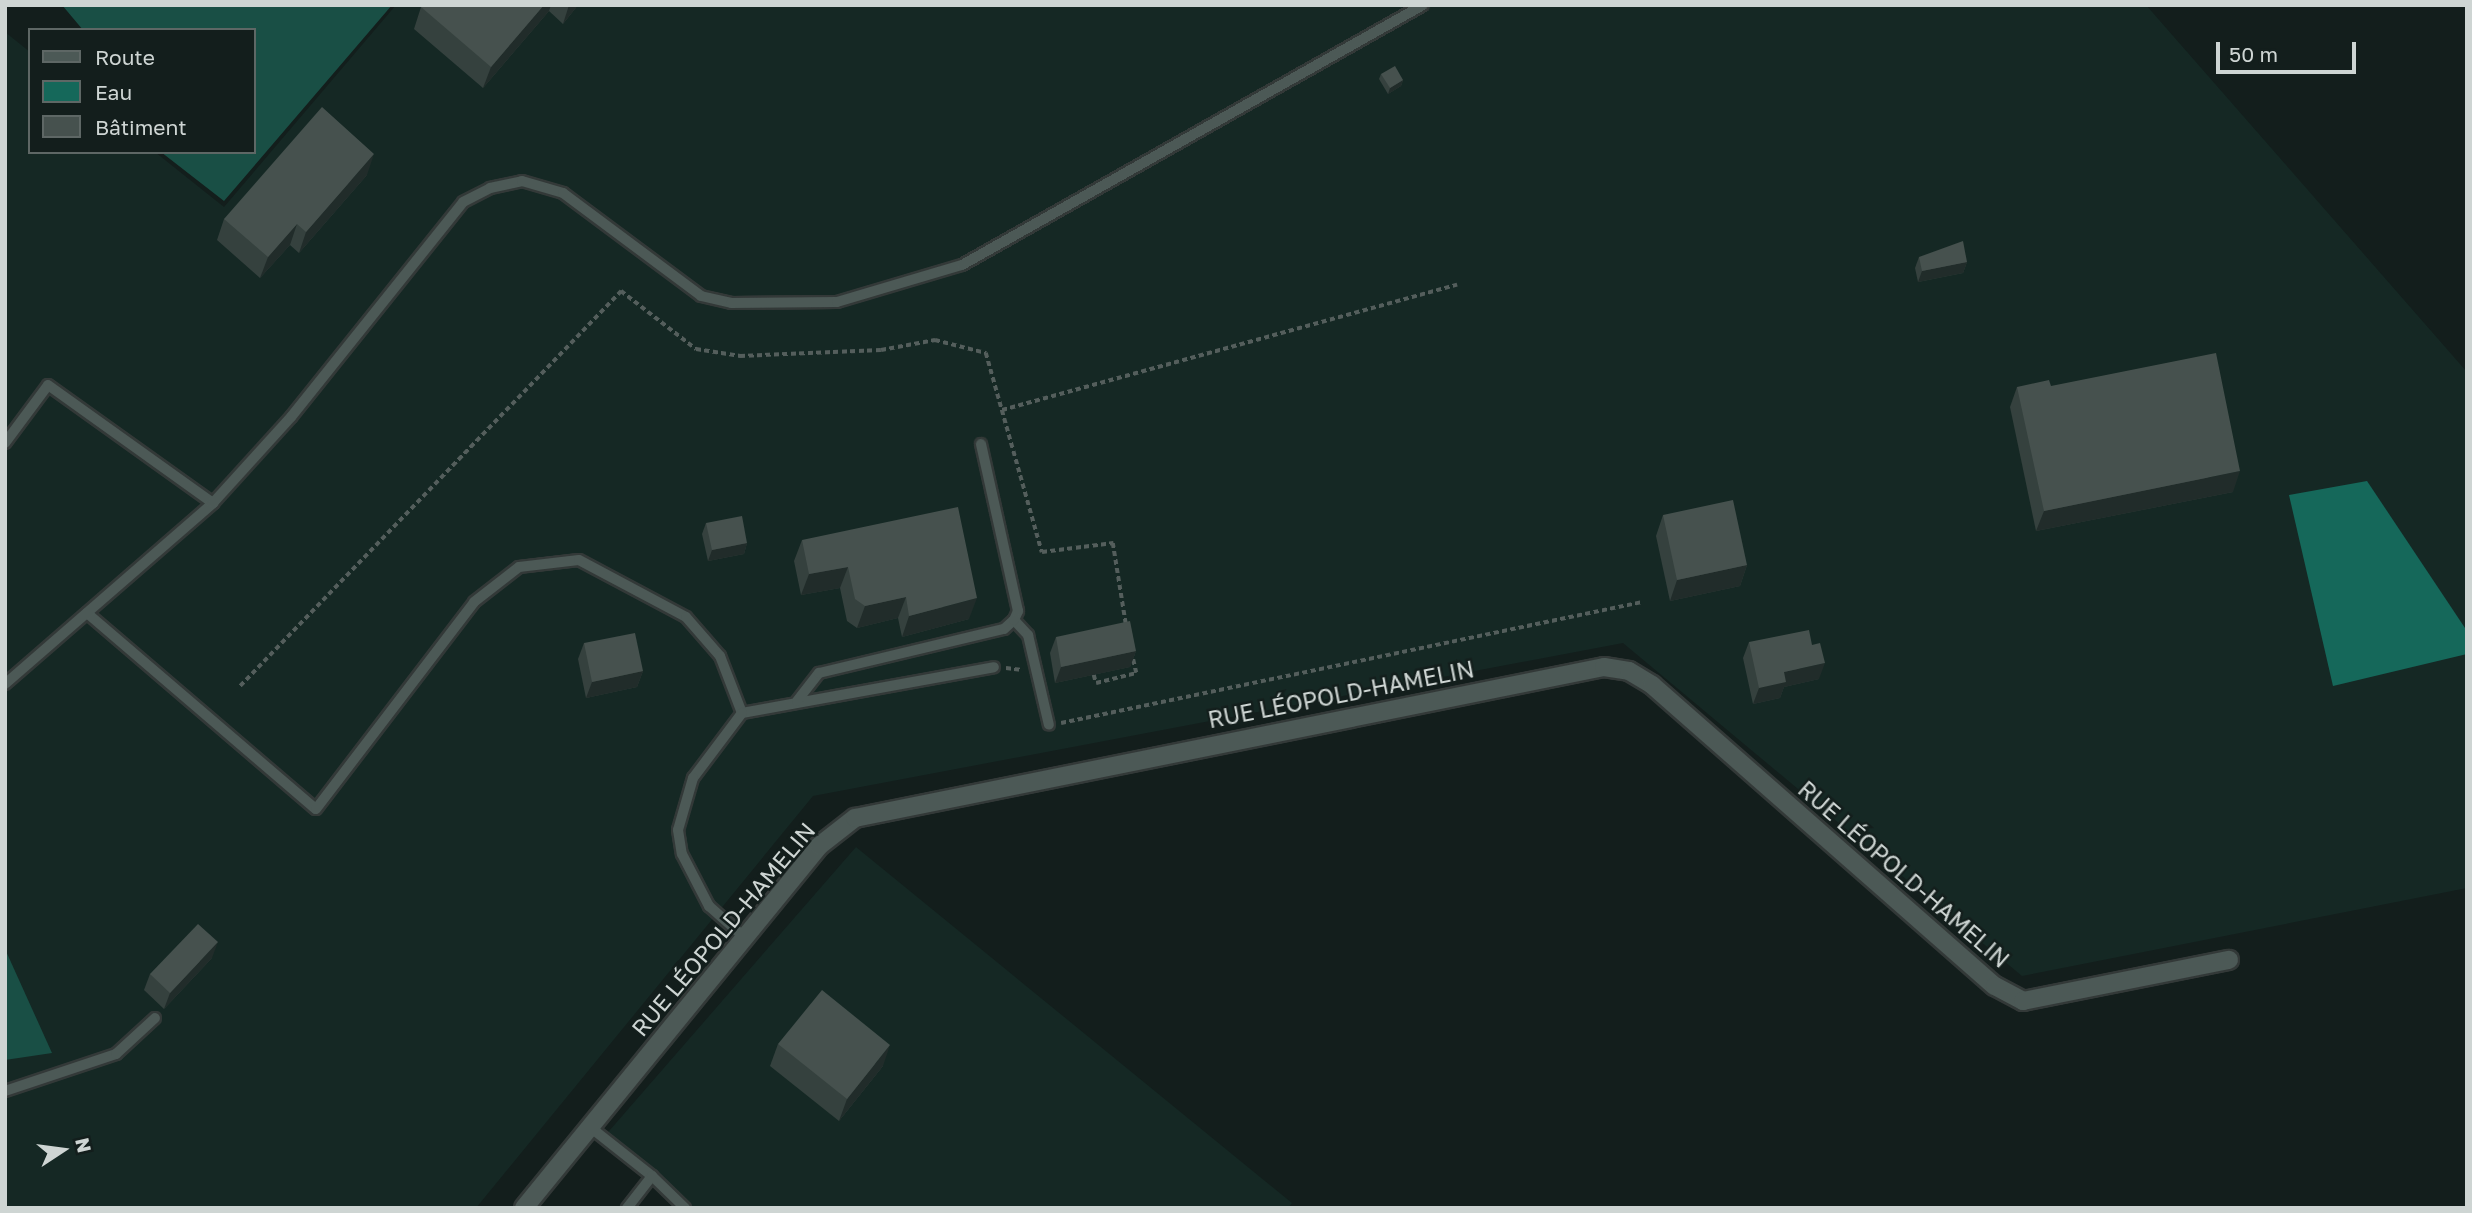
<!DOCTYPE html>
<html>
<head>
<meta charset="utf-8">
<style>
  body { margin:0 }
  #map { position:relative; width:2472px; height:1213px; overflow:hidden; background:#131e1c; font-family:"Golos Text",sans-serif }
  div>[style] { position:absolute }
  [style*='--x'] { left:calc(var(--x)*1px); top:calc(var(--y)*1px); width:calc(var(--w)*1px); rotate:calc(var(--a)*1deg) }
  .built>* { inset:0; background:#152824 }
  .forest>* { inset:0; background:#194f45 }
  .water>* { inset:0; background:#15685a }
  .path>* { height:3.5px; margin-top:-1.75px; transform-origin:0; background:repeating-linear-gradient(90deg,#545e5c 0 5px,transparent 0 8.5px) }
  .roads { filter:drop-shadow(2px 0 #333938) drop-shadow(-2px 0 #333938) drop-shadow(0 2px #333938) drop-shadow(0 -2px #333938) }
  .lane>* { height:10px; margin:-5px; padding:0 5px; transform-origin:5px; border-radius:5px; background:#4c5956 }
  .street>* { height:18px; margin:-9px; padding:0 9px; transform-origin:9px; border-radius:9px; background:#4c5956 }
  .wall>* { inset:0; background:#35413e }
  .shaded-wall>* { inset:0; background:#212c2a }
  .building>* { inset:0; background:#46514e }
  span { translate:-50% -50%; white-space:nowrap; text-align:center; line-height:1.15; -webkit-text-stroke:5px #131e1c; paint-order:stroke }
  .street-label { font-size:23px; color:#ced5d3 }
  .frame { position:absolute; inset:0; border:7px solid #ced5d3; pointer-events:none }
  .legend { position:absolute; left:28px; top:28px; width:228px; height:126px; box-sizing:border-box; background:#131e1c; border:2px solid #5e6765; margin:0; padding:9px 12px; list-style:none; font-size:21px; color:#ced5d3 }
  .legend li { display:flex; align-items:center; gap:14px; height:35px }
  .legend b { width:35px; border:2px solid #5e6765 }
  .north { position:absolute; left:28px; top:1115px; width:70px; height:70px; -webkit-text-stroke:5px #131e1c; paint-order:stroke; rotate:77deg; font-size:19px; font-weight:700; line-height:28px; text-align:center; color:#ced5d3 }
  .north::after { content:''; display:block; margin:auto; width:24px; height:32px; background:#ced5d3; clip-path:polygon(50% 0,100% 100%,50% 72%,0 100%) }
  .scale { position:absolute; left:2216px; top:42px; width:140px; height:32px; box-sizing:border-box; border:4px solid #ced5d3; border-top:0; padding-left:9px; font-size:21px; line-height:24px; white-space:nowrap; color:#ced5d3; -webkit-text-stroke:5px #131e1c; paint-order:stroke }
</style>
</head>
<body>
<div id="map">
  <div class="built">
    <div style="clip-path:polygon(396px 5px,2146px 5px,2467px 372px,2467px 888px,2022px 976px,1623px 643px,813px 796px,476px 1208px,5px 1208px,5px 32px,30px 52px,30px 152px,155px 152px,224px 207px)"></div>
    <div style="clip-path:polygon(856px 847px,1292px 1203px,1288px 1208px,682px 1208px,603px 1138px)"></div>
  </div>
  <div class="forest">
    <div style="clip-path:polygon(62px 5px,392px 5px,224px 201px,161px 152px,254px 152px,254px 30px,83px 30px)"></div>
    <div style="clip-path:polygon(5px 949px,52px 1053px,5px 1060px)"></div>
  </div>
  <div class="water">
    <div style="clip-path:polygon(2367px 481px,2467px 631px,2467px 654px,2333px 686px,2289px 495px)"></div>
  </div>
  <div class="path">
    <div style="--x:1002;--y:410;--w:472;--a:-15.4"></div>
    <div style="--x:1006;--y:668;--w:17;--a:7"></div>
    <div style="--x:1094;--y:675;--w:8;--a:76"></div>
    <div style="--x:1096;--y:683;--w:41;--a:-14"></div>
    <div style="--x:1136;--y:673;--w:17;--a:-103"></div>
    <div style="--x:240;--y:686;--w:549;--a:-46.03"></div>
    <div style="--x:621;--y:291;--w:95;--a:37.7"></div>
    <div style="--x:696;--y:349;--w:45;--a:9"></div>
    <div style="--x:740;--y:356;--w:141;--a:-2.4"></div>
    <div style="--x:881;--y:350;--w:55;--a:-10.5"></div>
    <div style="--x:935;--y:340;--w:53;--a:14.3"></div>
    <div style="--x:986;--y:353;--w:207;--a:74.3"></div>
    <div style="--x:1042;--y:552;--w:72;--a:-7.2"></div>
    <div style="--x:1113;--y:543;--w:82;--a:80.9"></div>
    <div style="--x:1061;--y:723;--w:593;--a:-11.76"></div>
  </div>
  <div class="roads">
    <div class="lane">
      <div style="--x:5;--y:443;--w:72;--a:-53.4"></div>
      <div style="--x:48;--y:385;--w:203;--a:35.6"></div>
      <div style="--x:87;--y:613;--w:301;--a:40.6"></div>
      <div style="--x:316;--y:809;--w:260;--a:-52.6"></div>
      <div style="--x:474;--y:602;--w:57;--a:-37.9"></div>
      <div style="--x:519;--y:567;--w:60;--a:-6.7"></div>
      <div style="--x:579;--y:560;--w:121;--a:28"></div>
      <div style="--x:686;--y:617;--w:52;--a:48.9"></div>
      <div style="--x:720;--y:656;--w:61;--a:68.9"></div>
      <div style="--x:742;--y:713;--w:256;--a:-10.3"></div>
      <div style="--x:1014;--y:620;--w:21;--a:47"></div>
      <div style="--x:1028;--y:635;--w:92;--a:76.9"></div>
      <div style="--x:5;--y:684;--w:276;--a:-41"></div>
      <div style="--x:213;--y:503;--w:116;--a:-47.8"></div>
      <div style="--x:291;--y:417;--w:275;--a:-51.3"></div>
      <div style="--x:463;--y:202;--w:30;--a:-27"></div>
      <div style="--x:490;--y:188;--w:33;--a:-12"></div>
      <div style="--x:522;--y:181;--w:43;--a:16.3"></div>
      <div style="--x:563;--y:193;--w:172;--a:36.7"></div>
      <div style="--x:701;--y:296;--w:31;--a:13"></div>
      <div style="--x:731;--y:303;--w:106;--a:-0.5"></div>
      <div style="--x:837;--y:302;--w:130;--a:-16.5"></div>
      <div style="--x:962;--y:265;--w:529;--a:-29.42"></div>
      <div style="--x:797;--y:701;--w:36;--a:-52"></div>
      <div style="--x:819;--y:673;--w:190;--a:-13.4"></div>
      <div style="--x:1004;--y:629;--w:13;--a:-42"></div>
      <div style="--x:1014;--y:620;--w:10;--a:-66"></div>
      <div style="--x:1018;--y:611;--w:171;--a:-102.5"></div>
      <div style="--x:742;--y:713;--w:81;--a:127"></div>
      <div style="--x:693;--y:778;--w:54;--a:106.1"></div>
      <div style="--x:678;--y:830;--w:24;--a:81"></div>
      <div style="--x:682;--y:854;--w:59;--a:62.6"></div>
      <div style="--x:709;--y:906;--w:47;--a:41.5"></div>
      <div style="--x:5;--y:1091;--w:117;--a:-18.4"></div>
      <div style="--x:116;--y:1054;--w:53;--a:-42.7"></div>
      <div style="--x:590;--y:1127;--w:79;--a:38.3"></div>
      <div style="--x:652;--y:1176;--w:41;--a:128"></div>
      <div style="--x:652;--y:1176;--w:46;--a:44.1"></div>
    </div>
    <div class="street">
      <div style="--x:524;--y:1208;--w:467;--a:-50.8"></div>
      <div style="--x:819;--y:846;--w:46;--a:-37.9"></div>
      <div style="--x:855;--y:818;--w:764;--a:-11.4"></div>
      <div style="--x:1604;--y:667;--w:25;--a:9"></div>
      <div style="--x:1629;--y:671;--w:27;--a:31"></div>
      <div style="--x:1652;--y:685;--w:456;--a:41.3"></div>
      <div style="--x:1995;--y:986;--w:32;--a:28"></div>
      <div style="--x:2023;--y:1001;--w:210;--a:-11.3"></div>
    </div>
  </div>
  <div class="wall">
    <div style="clip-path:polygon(423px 5px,578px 5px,563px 24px,549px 11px,483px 88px,414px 29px,421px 7px)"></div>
    <div style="clip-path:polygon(1381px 74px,1403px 80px,1401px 86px,1388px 94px,1379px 79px)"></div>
    <div style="clip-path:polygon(367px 175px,299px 253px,290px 245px,260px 278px,217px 240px,224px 219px)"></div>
    <div style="clip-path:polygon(1919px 257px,1967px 262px,1963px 273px,1918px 282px,1915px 268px)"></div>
    <div style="clip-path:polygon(2051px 386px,2233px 492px,2036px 531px,2010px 407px,2017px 387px)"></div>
    <div style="clip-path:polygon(1663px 515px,1747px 565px,1740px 586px,1670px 601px,1656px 536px)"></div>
    <div style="clip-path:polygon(706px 523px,747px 543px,744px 554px,708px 561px,702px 534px)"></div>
    <div style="clip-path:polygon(802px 540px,969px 619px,902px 637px,898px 618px,857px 628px,847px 621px,840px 588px,801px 595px,794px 561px)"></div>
    <div style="clip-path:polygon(1056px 637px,1136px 651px,1130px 667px,1055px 683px,1050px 653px)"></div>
    <div style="clip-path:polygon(1749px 642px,1819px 679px,1784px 687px,1780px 698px,1753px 704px,1743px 658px)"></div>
    <div style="clip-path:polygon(584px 643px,643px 671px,637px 687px,586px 698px,578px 659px)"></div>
    <div style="clip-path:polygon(212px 958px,164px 1009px,144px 990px,150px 974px)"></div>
    <div style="clip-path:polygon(778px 1044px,883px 1066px,839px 1121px,770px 1066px)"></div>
  </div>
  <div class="shaded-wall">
    <div style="clip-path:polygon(544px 5px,551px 5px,549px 11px,483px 88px,491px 67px)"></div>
    <div style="clip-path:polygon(569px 5px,578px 5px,563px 24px)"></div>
    <div style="clip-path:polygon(1403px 80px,1401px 86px,1388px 94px,1390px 88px)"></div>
    <div style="clip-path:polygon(374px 154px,367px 175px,299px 253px,306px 232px)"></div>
    <div style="clip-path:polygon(297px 224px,290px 245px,260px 278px,268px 257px)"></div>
    <div style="clip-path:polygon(1967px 262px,1963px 273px,1918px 282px,1922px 271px)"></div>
    <div style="clip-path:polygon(2240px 471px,2233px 492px,2036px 531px,2044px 511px)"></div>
    <div style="clip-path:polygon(747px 543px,744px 554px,708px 561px,712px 550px)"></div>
    <div style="clip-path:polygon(1747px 565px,1740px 586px,1670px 601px,1677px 580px)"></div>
    <div style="clip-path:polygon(848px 567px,840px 588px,801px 595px,809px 574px)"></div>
    <div style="clip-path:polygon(906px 597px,898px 618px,857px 628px,865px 606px)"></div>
    <div style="clip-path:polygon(977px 598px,969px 619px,902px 637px,909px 616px)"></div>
    <div style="clip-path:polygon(1136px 651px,1130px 667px,1055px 683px,1061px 667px)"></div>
    <div style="clip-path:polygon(1825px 663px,1819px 679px,1784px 687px,1780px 698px,1753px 704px,1759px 688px,1784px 672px)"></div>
    <div style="clip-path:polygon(643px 671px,637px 687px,586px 698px,592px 682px)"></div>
    <div style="clip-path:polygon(218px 942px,212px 958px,164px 1009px,170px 993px)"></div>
    <div style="clip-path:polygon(890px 1045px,883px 1066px,839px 1121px,847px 1099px)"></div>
  </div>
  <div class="building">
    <div style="clip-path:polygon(423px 5px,544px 5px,491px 67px,421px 7px)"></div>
    <div style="clip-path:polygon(1395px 66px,1403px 80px,1390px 88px,1381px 74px)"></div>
    <div style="clip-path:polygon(322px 107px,374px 154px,306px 232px,297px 224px,268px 257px,224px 219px)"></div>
    <div style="clip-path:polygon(1963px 241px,1967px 262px,1922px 271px,1919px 257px)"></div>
    <div style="clip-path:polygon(2216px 353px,2240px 471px,2044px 511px,2017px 387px,2049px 380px,2051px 386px)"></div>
    <div style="clip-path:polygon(1733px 500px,1747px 565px,1677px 580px,1663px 515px)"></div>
    <div style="clip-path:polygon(958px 507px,977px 598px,909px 616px,906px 597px,865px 606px,855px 599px,848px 567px,809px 574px,802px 540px)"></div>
    <div style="clip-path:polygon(742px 516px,747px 543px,712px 550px,706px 523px)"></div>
    <div style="clip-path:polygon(1130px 621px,1136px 651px,1061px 667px,1056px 637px)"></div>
    <div style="clip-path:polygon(1809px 630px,1812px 645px,1820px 643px,1825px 663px,1784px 672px,1786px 682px,1759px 688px,1749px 642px)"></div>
    <div style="clip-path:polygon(635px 633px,643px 671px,592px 682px,584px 643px)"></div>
    <div style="clip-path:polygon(198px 924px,218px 942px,170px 993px,150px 974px)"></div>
    <div style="clip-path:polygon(822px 990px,890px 1045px,847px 1099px,778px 1044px)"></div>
  </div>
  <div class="street-label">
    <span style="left:1341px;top:694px;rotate:-11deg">RUE LÉOPOLD-HAMELIN</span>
    <span style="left:1904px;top:874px;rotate:41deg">RUE LÉOPOLD-HAMELIN</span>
    <span style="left:723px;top:929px;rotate:-50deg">RUE LÉOPOLD-HAMELIN</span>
  </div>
  <div class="frame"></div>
  <ul class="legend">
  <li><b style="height:9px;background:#4c5956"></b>Route</li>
  <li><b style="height:19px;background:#15685a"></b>Eau</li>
  <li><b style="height:19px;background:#46514e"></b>Bâtiment</li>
  </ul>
  <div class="north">N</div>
  <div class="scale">50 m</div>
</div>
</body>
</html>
